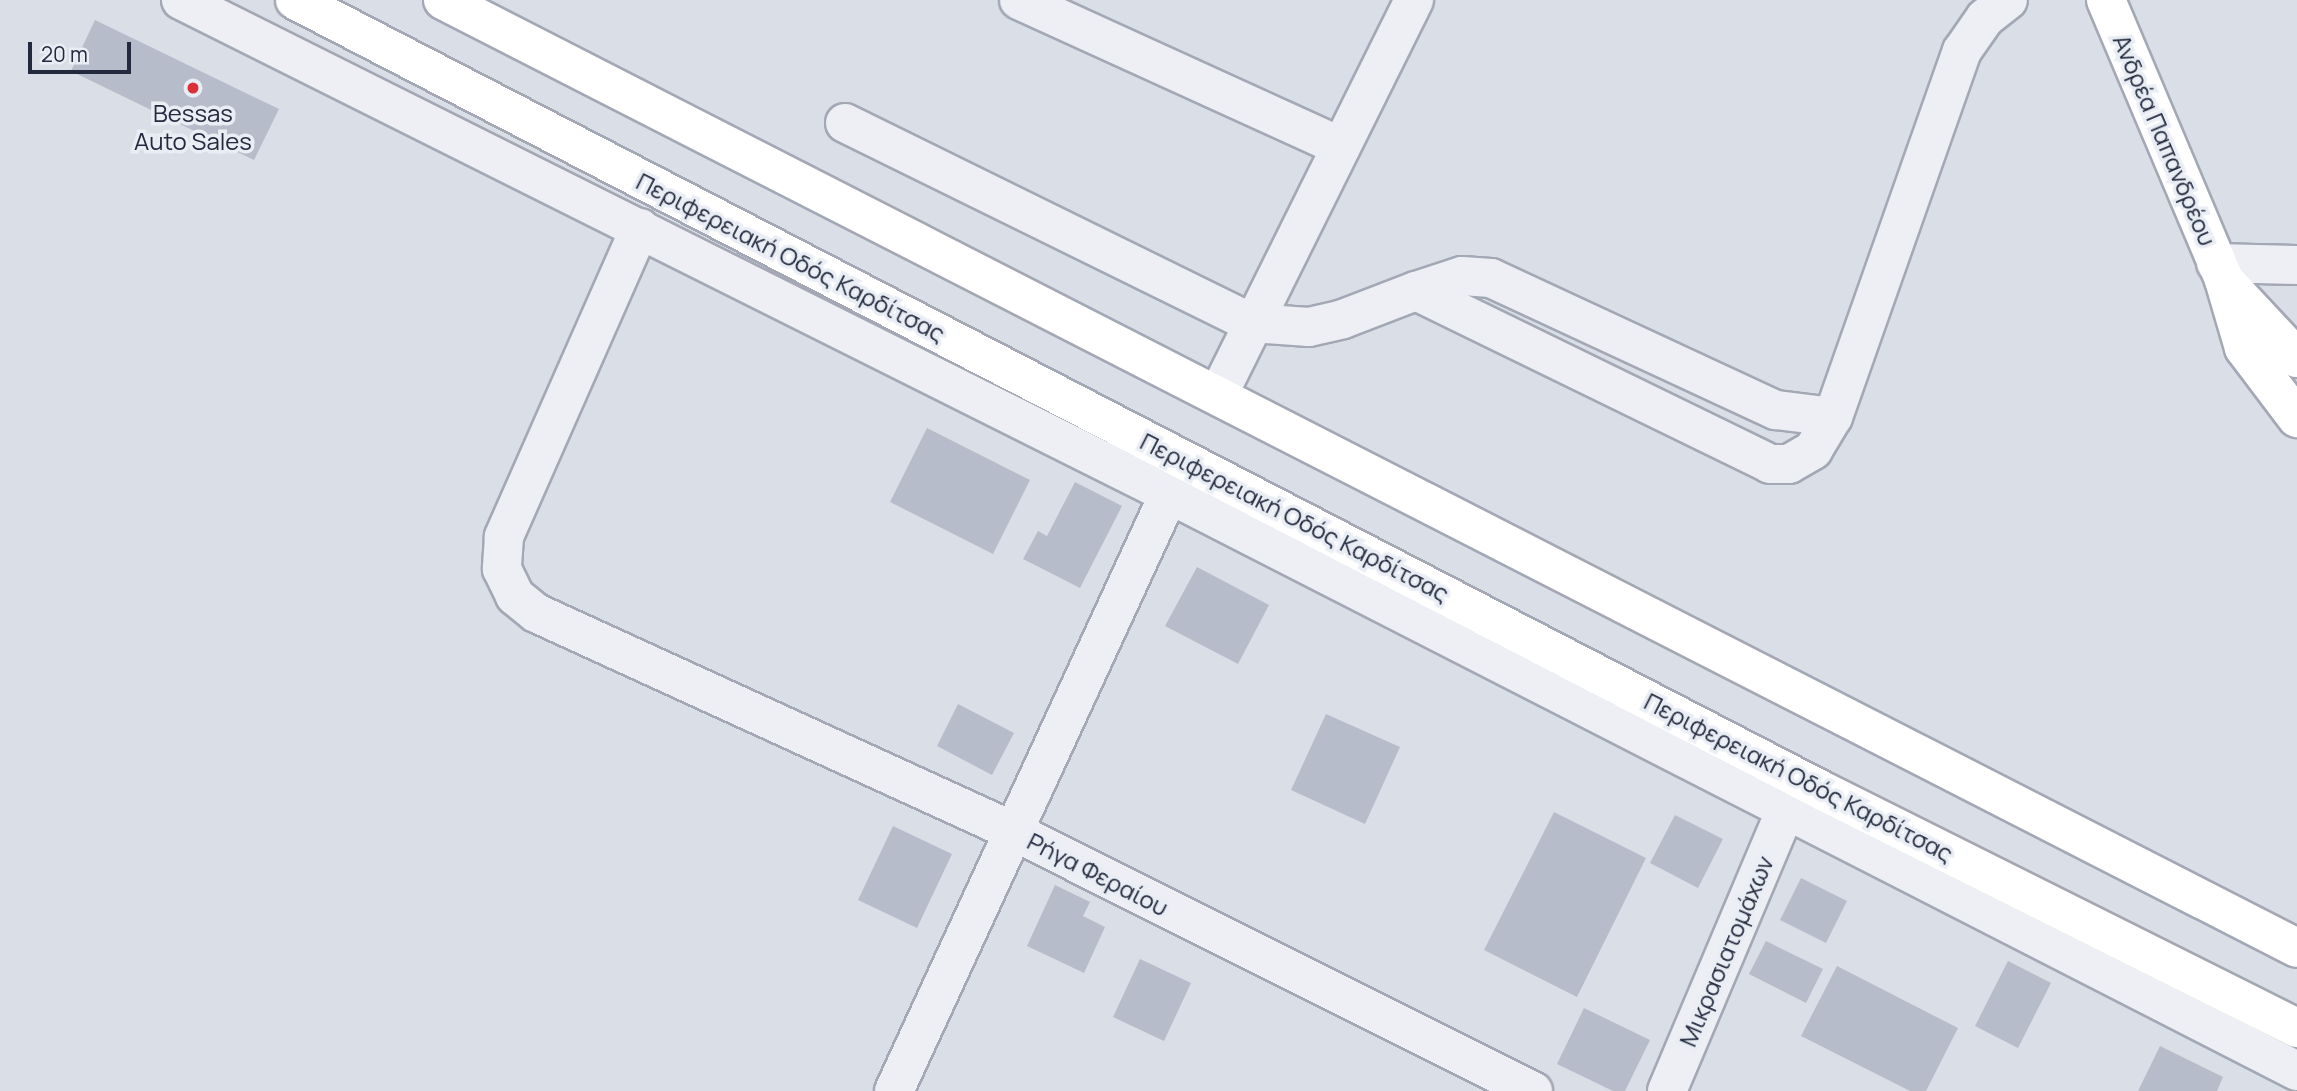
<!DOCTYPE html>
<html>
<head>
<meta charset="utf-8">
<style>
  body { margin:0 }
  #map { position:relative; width:2297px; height:1091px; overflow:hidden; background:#dadee7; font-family:Manrope,sans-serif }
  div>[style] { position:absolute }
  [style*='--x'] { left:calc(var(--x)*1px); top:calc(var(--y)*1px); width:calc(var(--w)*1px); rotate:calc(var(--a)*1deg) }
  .building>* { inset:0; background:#b7bcca }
  .roads { filter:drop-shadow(2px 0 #a3a8b4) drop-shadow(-2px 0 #a3a8b4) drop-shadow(0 2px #a3a8b4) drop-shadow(0 -2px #a3a8b4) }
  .minor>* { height:38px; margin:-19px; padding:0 19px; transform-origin:19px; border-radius:19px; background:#edeff5 }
  .major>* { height:38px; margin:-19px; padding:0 19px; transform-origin:19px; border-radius:19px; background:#fff }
  .dots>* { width:19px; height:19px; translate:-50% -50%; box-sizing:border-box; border:4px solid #e9edf4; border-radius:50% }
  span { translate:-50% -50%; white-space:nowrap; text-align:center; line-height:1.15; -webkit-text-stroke:7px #e9edf4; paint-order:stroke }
  .poi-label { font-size:24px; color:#232a3e }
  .street-label { font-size:24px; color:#232a3e }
  .scale { position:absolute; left:28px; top:42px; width:103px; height:32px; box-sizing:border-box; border:4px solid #232a3e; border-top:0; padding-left:9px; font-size:21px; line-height:24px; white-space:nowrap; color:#232a3e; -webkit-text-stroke:5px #e9edf4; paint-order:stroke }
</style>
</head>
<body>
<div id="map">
  <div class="building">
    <div style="clip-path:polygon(95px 20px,279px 109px,254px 160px,71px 71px)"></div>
    <div style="clip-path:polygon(927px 428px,1030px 480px,993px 554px,890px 502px)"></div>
    <div style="clip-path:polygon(1075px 482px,1122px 506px,1080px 588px,1023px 559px,1038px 531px,1047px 536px)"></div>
    <div style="clip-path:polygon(1197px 567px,1269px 605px,1238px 664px,1165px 626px)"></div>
    <div style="clip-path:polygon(958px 704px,1014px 733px,992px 775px,937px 746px)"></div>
    <div style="clip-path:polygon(1326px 714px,1400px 747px,1365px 824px,1291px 790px)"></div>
    <div style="clip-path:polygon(1554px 812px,1646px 858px,1577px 997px,1484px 950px)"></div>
    <div style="clip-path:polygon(1675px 815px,1723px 839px,1698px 888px,1650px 863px)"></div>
    <div style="clip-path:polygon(893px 826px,952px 854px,917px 928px,858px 900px)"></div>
    <div style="clip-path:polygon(1801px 878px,1847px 901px,1826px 943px,1780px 920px)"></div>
    <div style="clip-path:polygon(1055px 885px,1090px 902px,1083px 916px,1105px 927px,1084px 973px,1027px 946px)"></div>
    <div style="clip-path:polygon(1766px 941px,1823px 969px,1806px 1003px,1749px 974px)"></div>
    <div style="clip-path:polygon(1140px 959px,1191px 983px,1164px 1041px,1113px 1017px)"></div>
    <div style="clip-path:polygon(2008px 961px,2051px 983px,2018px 1048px,1975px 1026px)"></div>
    <div style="clip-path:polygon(1837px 966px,1958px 1028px,1926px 1091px,1910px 1091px,1801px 1036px)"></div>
    <div style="clip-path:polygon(1584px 1008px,1650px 1040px,1625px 1091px,1613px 1091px,1557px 1064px)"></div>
    <div style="clip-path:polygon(2160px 1046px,2223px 1077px,2217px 1091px,2138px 1091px)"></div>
  </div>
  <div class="roads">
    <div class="minor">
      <div style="--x:181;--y:0;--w:1105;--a:26.57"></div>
      <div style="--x:1169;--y:494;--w:1267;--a:27.09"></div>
      <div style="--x:1019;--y:0;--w:353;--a:24.5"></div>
      <div style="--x:845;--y:123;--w:453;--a:26.2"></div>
      <div style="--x:1252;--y:323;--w:57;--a:4"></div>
      <div style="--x:1309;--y:327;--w:35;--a:-13"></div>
      <div style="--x:1343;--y:319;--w:78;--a:-21"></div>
      <div style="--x:1416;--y:291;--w:394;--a:26"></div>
      <div style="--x:1770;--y:464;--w:19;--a:0"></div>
      <div style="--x:1789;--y:464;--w:28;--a:-30"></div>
      <div style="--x:1813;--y:450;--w:39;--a:-59"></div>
      <div style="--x:1833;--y:417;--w:388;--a:-70.6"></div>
      <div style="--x:1962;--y:51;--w:40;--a:-55.1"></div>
      <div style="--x:1985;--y:18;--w:29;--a:-38"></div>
      <div style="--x:640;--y:228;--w:338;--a:113.8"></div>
      <div style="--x:504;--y:537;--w:32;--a:94"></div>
      <div style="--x:502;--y:569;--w:30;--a:64"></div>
      <div style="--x:515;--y:596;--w:27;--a:39"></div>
      <div style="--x:536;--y:613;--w:529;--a:24.58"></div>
      <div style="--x:1017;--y:833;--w:577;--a:26.57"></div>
      <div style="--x:2216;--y:263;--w:81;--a:1.4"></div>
      <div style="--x:1416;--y:291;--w:48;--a:-18.1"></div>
      <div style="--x:1462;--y:276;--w:29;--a:4"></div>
      <div style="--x:1491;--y:278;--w:314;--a:24.9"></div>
      <div style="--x:1776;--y:410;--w:57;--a:7"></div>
      <div style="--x:1218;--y:395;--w:441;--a:-63.6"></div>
      <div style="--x:894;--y:1091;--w:657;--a:-65.27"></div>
      <div style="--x:1667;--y:1091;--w:304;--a:-67.1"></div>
    </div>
    <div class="major">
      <div style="--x:295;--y:0;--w:1723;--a:27.37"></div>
      <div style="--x:1825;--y:792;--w:528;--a:26.57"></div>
      <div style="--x:443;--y:0;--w:2082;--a:27.08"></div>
      <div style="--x:2106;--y:0;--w:304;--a:67.1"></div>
      <div style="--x:2224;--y:280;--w:71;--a:73.6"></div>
      <div style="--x:2244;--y:348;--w:88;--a:52.9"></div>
      <div style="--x:2224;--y:280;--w:107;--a:46.9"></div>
    </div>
  </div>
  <div class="dots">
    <div style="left:193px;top:88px;background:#da3039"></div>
  </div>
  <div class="poi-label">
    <span style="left:193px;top:127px">Bessas<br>Auto Sales</span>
  </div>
  <div class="street-label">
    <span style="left:2165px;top:140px;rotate:67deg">Ανδρέα Παπανδρέου</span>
    <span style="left:791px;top:257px;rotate:27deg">Περιφερειακή Οδός Καρδίτσας</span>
    <span style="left:1295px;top:517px;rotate:27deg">Περιφερειακή Οδός Καρδίτσας</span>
    <span style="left:1799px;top:777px;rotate:27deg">Περιφερειακή Οδός Καρδίτσας</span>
    <span style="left:1098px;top:874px;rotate:27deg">Ρήγα Φεραίου</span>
    <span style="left:1726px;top:951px;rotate:-67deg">Μικρασιατομάχων</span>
  </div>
  <div class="scale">20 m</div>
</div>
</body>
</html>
